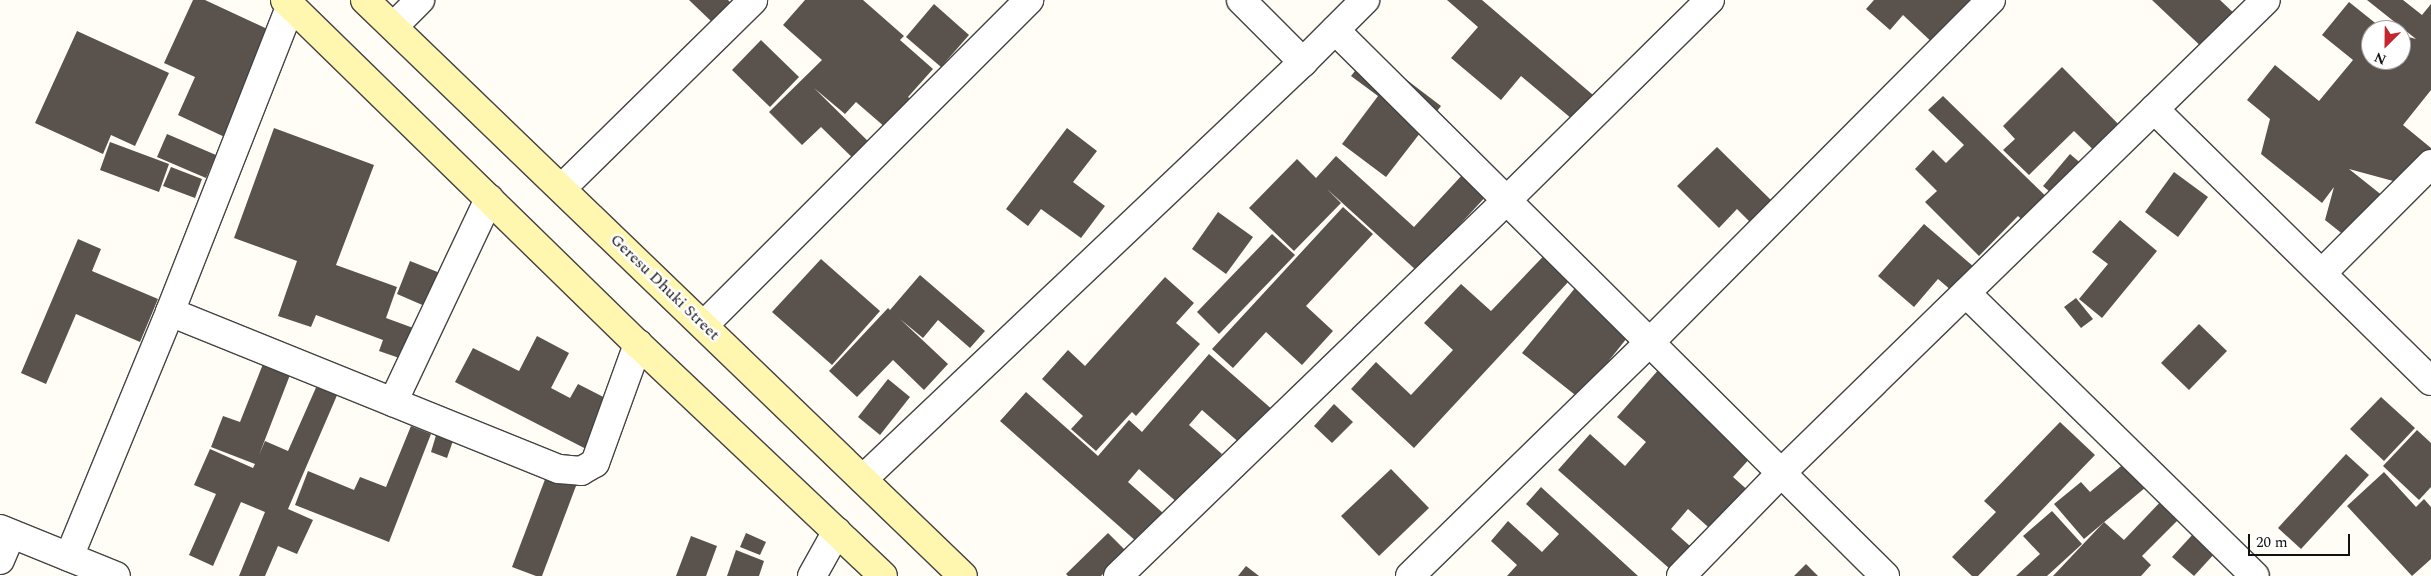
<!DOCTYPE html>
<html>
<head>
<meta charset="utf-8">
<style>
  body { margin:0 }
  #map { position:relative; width:2431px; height:576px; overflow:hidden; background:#fffdf5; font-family:Spectral,serif }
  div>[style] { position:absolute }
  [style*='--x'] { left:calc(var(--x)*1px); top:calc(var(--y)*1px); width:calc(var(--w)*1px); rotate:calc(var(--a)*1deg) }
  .building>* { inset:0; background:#5a524d }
  .roads { filter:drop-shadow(1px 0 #444) drop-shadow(-1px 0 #444) drop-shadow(0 1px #444) drop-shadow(0 -1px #444) }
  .minor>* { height:28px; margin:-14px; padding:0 14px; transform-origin:14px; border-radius:14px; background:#fff }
  .tertiary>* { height:28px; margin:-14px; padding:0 14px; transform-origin:14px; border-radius:14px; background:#fff }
  .secondary>* { height:28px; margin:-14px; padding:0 14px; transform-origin:14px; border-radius:14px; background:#fff6b0 }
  span { translate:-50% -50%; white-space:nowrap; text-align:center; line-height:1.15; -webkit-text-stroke:5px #fff; paint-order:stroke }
  .street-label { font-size:16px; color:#111 }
  .north { position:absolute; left:2361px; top:20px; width:50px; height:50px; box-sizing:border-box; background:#fff; border:1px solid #a0a0a0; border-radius:50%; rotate:203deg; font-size:14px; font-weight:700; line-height:20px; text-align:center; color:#111 }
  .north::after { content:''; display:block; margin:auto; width:18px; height:22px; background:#c4262e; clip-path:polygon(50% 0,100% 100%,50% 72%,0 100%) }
  .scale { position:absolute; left:2248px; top:534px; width:102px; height:22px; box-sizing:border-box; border:2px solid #111; border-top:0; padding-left:6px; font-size:15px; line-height:18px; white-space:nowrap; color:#111; -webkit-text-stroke:4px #fff; paint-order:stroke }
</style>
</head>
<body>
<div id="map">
  <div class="building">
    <div style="clip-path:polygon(193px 0,205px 0,280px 35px,231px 140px,178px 115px,195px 77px,164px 63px)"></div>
    <div style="clip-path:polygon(689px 0,728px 0,732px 4px,713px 23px)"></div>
    <div style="clip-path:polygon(805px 0,863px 0,904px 36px,900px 40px,933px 69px,908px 97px,919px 105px,893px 134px,856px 102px,845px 114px,814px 88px,878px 151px,862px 167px,821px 127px,802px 145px,769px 112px,822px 60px,783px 25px)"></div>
    <div style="clip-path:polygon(1447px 0,1482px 0,1593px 95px,1572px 119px,1521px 76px,1501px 100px,1451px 58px,1478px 27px)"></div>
    <div style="clip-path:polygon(1874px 0,1973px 0,1936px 46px,1903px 15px,1890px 30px,1866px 9px)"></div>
    <div style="clip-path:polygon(2152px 0,2220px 0,2238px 17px,2206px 51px)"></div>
    <div style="clip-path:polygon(2367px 0,2403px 0,2422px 15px,2431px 4px,2431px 90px,2403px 125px,2431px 148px,2431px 174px,2419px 188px,2349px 169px,2393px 204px,2359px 247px,2325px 220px,2334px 187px,2322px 203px,2261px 154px,2270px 119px,2247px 100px,2275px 65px,2319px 101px,2353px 60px,2322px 35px,2349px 2px,2384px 30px,2371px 30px,2371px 60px,2401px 60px,2401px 35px,2416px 39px)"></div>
    <div style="clip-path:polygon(934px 4px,969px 35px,941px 67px,906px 37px)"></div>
    <div style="clip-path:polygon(77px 31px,169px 73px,135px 146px,111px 135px,103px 154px,35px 123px)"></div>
    <div style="clip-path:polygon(761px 40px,799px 77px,770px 107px,732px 70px)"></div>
    <div style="clip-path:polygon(1370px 52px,1441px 106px,1386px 177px,1342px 144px,1378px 96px,1351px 76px)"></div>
    <div style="clip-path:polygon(2062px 67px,2133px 139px,2108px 164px,2074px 131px,2029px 175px,2003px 150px,2015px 139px,2003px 126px)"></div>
    <div style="clip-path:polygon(1943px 96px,2059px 209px,2035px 232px,2018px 216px,1979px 256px,1925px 202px,1937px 191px,1915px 169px,1933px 150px,1946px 163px,1964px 145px,1928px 110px)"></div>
    <div style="clip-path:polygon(274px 128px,374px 165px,336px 265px,397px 287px,386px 318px,416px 329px,405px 360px,379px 351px,383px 340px,316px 315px,311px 327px,278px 316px,297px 261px,234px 238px)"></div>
    <div style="clip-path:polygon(1067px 128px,1097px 151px,1073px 182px,1105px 206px,1081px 238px,1041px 209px,1028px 226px,1006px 209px)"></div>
    <div style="clip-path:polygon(167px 134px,216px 155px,206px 178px,157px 157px)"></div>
    <div style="clip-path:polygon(110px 142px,169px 164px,159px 192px,100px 170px)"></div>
    <div style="clip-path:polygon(1717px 147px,1773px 202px,1752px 224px,1737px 209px,1719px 228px,1677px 186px)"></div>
    <div style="clip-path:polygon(2070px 154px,2091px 172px,2064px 204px,2043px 186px)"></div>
    <div style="clip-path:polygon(1336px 156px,1414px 227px,1477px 159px,1501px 180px,1417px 271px,1327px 189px,1341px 203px,1294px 251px,1249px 208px,1297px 159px,1316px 178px)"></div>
    <div style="clip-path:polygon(171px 167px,202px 179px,195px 198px,163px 186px)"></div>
    <div style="clip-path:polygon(2174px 172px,2208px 197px,2178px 237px,2145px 212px)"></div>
    <div style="clip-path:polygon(1343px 207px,1373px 234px,1306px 306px,1333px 331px,1302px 365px,1266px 332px,1233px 368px,1212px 349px)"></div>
    <div style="clip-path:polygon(1218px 212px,1253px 237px,1226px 274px,1192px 249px)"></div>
    <div style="clip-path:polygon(2120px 220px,2157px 251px,2102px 318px,2079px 299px,2108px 264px,2092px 252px)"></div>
    <div style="clip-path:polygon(1924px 224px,1988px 279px,1966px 303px,1938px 279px,1914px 307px,1878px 276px)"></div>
    <div style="clip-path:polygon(1272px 234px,1295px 255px,1219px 334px,1197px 312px)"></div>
    <div style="clip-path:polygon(78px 239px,101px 249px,92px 271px,158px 299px,140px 342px,76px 314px,46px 384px,21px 373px)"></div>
    <div style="clip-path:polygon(1557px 242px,1583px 266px,1414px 448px,1351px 389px,1376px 362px,1411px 395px,1453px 350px,1424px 323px,1461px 284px,1491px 311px)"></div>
    <div style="clip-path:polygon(821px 259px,880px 311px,832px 365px,772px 312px)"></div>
    <div style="clip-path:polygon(410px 261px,440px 273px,427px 307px,397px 294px)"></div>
    <div style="clip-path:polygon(920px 275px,985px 331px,970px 348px,938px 320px,923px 338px,900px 319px,948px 364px,924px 390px,893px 360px,857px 397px,829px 371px,888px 308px,890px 310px)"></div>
    <div style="clip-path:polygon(1165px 277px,1194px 303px,1176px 323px,1200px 344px,1136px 416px,1132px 412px,1096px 451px,1071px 429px,1083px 416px,1042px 379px,1068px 350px,1085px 366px)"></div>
    <div style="clip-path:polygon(1575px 288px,1631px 333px,1579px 398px,1522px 353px)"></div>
    <div style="clip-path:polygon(2076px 298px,2093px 319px,2081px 328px,2064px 307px)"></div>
    <div style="clip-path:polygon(2199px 324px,2227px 351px,2189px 390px,2161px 363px)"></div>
    <div style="clip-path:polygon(537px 336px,569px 353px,551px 388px,570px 398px,578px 384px,619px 405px,594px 453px,455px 382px,473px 348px,519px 371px)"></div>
    <div style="clip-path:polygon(1209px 354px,1273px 410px,1242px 445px,1202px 410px,1189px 425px,1222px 454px,1179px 504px,1139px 469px,1128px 482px,1163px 513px,1137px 542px,1000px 421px,1026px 392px,1098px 456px,1129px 420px,1142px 432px)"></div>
    <div style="clip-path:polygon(1667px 360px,1763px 444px,1733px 477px,1761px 502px,1725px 542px,1688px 509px,1671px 529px,1690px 546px,1670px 569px,1558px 470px,1590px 434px,1625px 466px,1646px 442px,1617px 417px)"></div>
    <div style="clip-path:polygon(263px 364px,290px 375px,259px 455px,265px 441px,288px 451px,318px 383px,338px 393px,288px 509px,313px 520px,297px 554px,278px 546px,265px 576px,239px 576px,265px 512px,241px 502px,213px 566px,189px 555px,216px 494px,194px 485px,210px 449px,253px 468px,255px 464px,211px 447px,223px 416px,240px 422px)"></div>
    <div style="clip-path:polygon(888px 379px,910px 397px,880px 435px,858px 417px)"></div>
    <div style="clip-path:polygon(2381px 397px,2415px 428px,2384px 461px,2350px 429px)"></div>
    <div style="clip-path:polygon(1334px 404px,1353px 422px,1332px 443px,1314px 426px)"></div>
    <div style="clip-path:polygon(2060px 422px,2095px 455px,1978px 576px,1972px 576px,1952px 557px,1996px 512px,1984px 501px)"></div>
    <div style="clip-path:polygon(411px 426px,431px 434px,389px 542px,295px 505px,308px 471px,354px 490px,360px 477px,386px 487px)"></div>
    <div style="clip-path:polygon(2417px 430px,2431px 443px,2431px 487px,2419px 500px,2383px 466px)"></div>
    <div style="clip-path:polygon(437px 432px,454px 438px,447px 458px,431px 452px)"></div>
    <div style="clip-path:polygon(2346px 454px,2369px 475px,2301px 549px,2278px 528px)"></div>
    <div style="clip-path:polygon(2126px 462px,2146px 487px,2084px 539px,2054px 504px,2081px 482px,2090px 492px)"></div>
    <div style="clip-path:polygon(550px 466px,579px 478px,542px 576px,536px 576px,512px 567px)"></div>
    <div style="clip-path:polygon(1391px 469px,1429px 508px,1379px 556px,1341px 516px)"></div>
    <div style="clip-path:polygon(2384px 472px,2416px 507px,2424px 499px,2431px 507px,2431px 559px,2412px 576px,2347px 506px)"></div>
    <div style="clip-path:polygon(1541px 487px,1638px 576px,1507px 576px,1517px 565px,1491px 541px,1508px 521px,1542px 552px,1559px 534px,1526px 504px)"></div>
    <div style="clip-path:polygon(2166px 496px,2185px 513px,2142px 556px,2151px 565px,2141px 576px,2053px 576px,2104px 522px,2124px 540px)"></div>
    <div style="clip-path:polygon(2052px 511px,2082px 544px,2047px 576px,2016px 576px,2040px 554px,2023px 536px)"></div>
    <div style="clip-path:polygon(2205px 521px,2227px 540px,2194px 576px,2172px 557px)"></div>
    <div style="clip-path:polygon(746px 533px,766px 542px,760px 555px,740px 547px)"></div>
    <div style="clip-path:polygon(1108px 533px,1126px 551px,1101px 576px,1068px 576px,1066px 574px)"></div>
    <div style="clip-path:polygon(691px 536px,717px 546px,706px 576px,676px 576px)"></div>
    <div style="clip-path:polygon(736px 550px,764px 561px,759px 576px,727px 576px)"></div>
    <div style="clip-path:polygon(1806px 564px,1818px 576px,1794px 576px)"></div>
    <div style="clip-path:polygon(1246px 566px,1259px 576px,1238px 576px)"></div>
  </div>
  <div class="roads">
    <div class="minor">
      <div style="--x:1241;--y:0;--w:88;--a:45"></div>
      <div style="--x:394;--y:26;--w:37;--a:-45"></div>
      <div style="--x:1335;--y:30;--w:775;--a:44.79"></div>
      <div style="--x:2154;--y:109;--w:388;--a:44.5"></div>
      <div style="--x:562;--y:188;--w:268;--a:-44.5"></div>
      <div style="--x:2322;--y:273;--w:154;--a:-45"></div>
      <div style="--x:1966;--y:293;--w:404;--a:44.4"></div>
      <div style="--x:170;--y:312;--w:419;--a:22"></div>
      <div style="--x:559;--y:469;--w:22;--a:5"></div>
      <div style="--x:581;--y:471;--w:16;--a:-30"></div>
      <div style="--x:595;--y:463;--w:127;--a:-70.1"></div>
      <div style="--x:704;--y:325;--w:460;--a:-45"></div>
      <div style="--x:393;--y:402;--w:225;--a:-64.7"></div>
      <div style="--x:0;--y:529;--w:125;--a:22.1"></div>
      <div style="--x:69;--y:557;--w:265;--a:-67.6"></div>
      <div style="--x:170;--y:312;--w:330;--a:-68.5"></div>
      <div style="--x:0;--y:560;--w:28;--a:-67"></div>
      <div style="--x:812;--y:576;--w:51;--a:-60.9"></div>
      <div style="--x:1118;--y:576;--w:541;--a:-44.03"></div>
      <div style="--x:1507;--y:200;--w:285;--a:-44.6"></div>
      <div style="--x:1410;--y:576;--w:335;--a:-44.3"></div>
      <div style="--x:1650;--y:342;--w:483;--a:-45.1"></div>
      <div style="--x:1681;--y:576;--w:144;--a:-45.8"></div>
      <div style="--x:1781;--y:473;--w:677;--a:-44.28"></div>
    </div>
    <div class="tertiary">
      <div style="--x:863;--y:479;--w:606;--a:-43.46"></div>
      <div style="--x:1303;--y:62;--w:88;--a:-45"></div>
    </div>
    <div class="secondary">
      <div style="--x:285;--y:0;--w:493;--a:44.3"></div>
      <div style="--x:638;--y:344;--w:337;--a:43.4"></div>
      <div style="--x:365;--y:0;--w:830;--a:43.93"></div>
    </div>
  </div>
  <div class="street-label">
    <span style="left:665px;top:287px;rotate:44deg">Geresu Dhuki Street</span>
  </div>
  <div class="north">N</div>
  <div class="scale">20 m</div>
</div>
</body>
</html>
